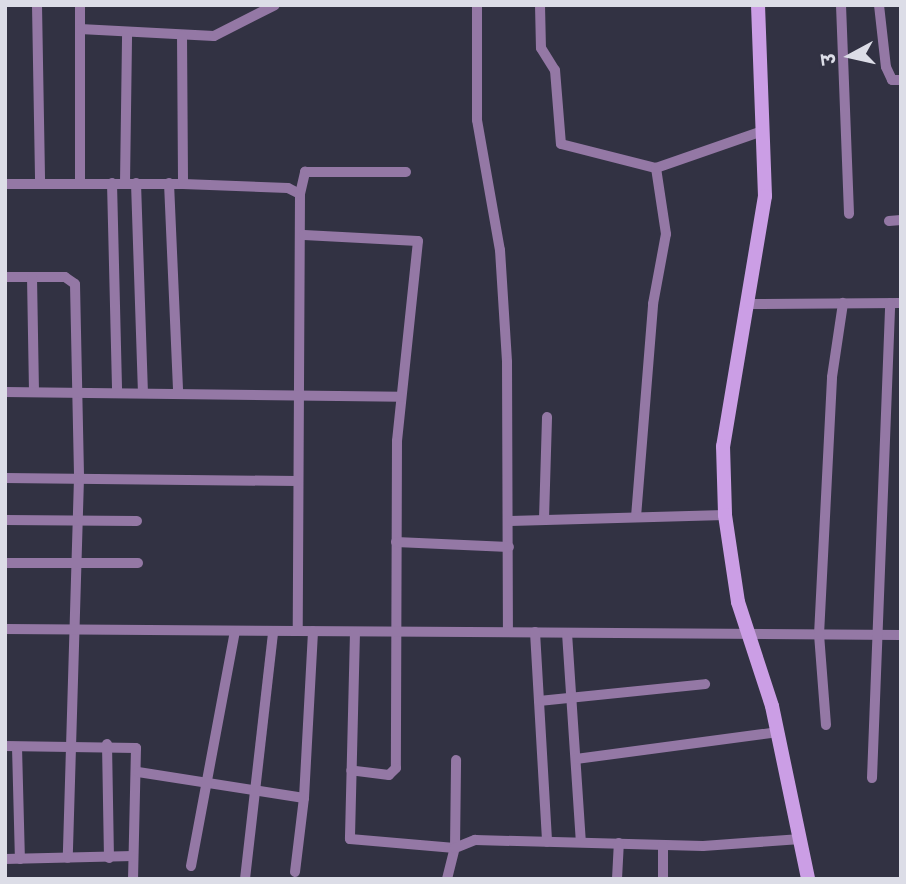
<!DOCTYPE html>
<html>
<head>
<meta charset="utf-8">
<style>
  body { margin:0 }
  #map { position:relative; width:906px; height:884px; overflow:hidden; background:#323243; font-family:Poppins,"Noto Sans Devanagari",sans-serif }
  div>[style] { position:absolute }
  [style*='--x'] { left:calc(var(--x)*1px); top:calc(var(--y)*1px); width:calc(var(--w)*1px); rotate:calc(var(--a)*1deg) }
  .street>* { height:10px; margin:-5px; padding:0 5px; transform-origin:5px; border-radius:5px; background:#9478a5 }
  .secondary>* { height:14px; margin:-7px; padding:0 7px; transform-origin:7px; border-radius:7px; background:#cb9ee5 }
  span { translate:-50% -50%; white-space:nowrap; text-align:center; line-height:1.15; -webkit-text-stroke:6px #323243; paint-order:stroke }
  .frame { position:absolute; inset:0; border:7px solid #dcdde7; pointer-events:none }
  .north { position:absolute; left:815px; top:21px; width:70px; height:70px; -webkit-text-stroke:5px #323243; paint-order:stroke; rotate:262deg; font-size:19px; font-weight:700; line-height:28px; text-align:center; color:#dcdde7 }
  .north::after { content:''; display:block; margin:auto; width:24px; height:32px; background:#dcdde7; clip-path:polygon(50% 0,100% 100%,50% 72%,0 100%) }
</style>
</head>
<body>
<div id="map">
  <div class="street">
    <div style="--x:37;--y:5;--w:178;--a:89"></div>
    <div style="--x:80;--y:5;--w:178;--a:90"></div>
    <div style="--x:477;--y:5;--w:115;--a:90"></div>
    <div style="--x:477;--y:120;--w:132;--a:80"></div>
    <div style="--x:500;--y:250;--w:112;--a:86.4"></div>
    <div style="--x:507;--y:362;--w:270;--a:89.8"></div>
    <div style="--x:540;--y:5;--w:43;--a:88.7"></div>
    <div style="--x:541;--y:48;--w:26;--a:58"></div>
    <div style="--x:555;--y:70;--w:74;--a:85.4"></div>
    <div style="--x:561;--y:144;--w:98;--a:14.2"></div>
    <div style="--x:656;--y:168;--w:112;--a:-19.2"></div>
    <div style="--x:841;--y:5;--w:209;--a:87.8"></div>
    <div style="--x:879;--y:5;--w:62;--a:83.6"></div>
    <div style="--x:886;--y:67;--w:14;--a:65"></div>
    <div style="--x:892;--y:80;--w:9;--a:0"></div>
    <div style="--x:80;--y:29;--w:134;--a:3"></div>
    <div style="--x:214;--y:36;--w:68;--a:-26.9"></div>
    <div style="--x:182;--y:35;--w:149;--a:89.6"></div>
    <div style="--x:112;--y:183;--w:210;--a:88.6"></div>
    <div style="--x:125;--y:183;--w:151;--a:-89.2"></div>
    <div style="--x:136;--y:183;--w:210;--a:88.1"></div>
    <div style="--x:169;--y:183;--w:210;--a:87.5"></div>
    <div style="--x:5;--y:184;--w:178;--a:0"></div>
    <div style="--x:183;--y:184;--w:105;--a:2.2"></div>
    <div style="--x:288;--y:188;--w:13;--a:27"></div>
    <div style="--x:300;--y:194;--w:437;--a:90.3"></div>
    <div style="--x:300;--y:194;--w:23;--a:-77"></div>
    <div style="--x:305;--y:172;--w:101;--a:0"></div>
    <div style="--x:889;--y:221;--w:12;--a:-5"></div>
    <div style="--x:304;--y:235;--w:114;--a:3"></div>
    <div style="--x:418;--y:241;--w:201;--a:96"></div>
    <div style="--x:397;--y:441;--w:327;--a:90.2"></div>
    <div style="--x:396;--y:768;--w:10;--a:135"></div>
    <div style="--x:389;--y:775;--w:38;--a:-173"></div>
    <div style="--x:5;--y:277;--w:60;--a:0"></div>
    <div style="--x:65;--y:277;--w:12;--a:35"></div>
    <div style="--x:75;--y:284;--w:194;--a:88.8"></div>
    <div style="--x:79;--y:478;--w:380;--a:91.7"></div>
    <div style="--x:32;--y:277;--w:114;--a:89"></div>
    <div style="--x:748;--y:304;--w:153;--a:-0.4"></div>
    <div style="--x:5;--y:392;--w:396;--a:0.7"></div>
    <div style="--x:5;--y:478;--w:292;--a:0.6"></div>
    <div style="--x:636;--y:517;--w:214;--a:-85.4"></div>
    <div style="--x:653;--y:304;--w:71;--a:-79.5"></div>
    <div style="--x:666;--y:234;--w:67;--a:-98.6"></div>
    <div style="--x:544;--y:519;--w:102;--a:-88.3"></div>
    <div style="--x:5;--y:520;--w:132;--a:0.4"></div>
    <div style="--x:510;--y:521;--w:215;--a:-1.6"></div>
    <div style="--x:396;--y:542;--w:113;--a:2.5"></div>
    <div style="--x:5;--y:563;--w:133;--a:0"></div>
    <div style="--x:5;--y:629;--w:896;--a:0.38"></div>
    <div style="--x:355;--y:632;--w:207;--a:91.4"></div>
    <div style="--x:350;--y:839;--w:105;--a:4.9"></div>
    <div style="--x:455;--y:848;--w:88;--a:-89.3"></div>
    <div style="--x:535;--y:632;--w:210;--a:86.7"></div>
    <div style="--x:567;--y:633;--w:209;--a:86.2"></div>
    <div style="--x:539;--y:701;--w:167;--a:-5.8"></div>
    <div style="--x:826;--y:725;--w:90;--a:-94.4"></div>
    <div style="--x:819;--y:635;--w:258;--a:-87.1"></div>
    <div style="--x:832;--y:377;--w:75;--a:-81.5"></div>
    <div style="--x:107;--y:744;--w:114;--a:89"></div>
    <div style="--x:5;--y:746;--w:131;--a:0.9"></div>
    <div style="--x:136;--y:748;--w:131;--a:91.3"></div>
    <div style="--x:17;--y:747;--w:112;--a:88.5"></div>
    <div style="--x:576;--y:759;--w:204;--a:-7.6"></div>
    <div style="--x:138;--y:772;--w:168;--a:8.9"></div>
    <div style="--x:304;--y:798;--w:167;--a:-86.9"></div>
    <div style="--x:872;--y:778;--w:475;--a:-87.8"></div>
    <div style="--x:5;--y:859;--w:128;--a:-1.3"></div>
    <div style="--x:191;--y:866;--w:238;--a:-79.4"></div>
    <div style="--x:295;--y:872;--w:75;--a:-83.1"></div>
    <div style="--x:245;--y:879;--w:249;--a:-83.5"></div>
    <div style="--x:447;--y:879;--w:32;--a:-76"></div>
    <div style="--x:455;--y:848;--w:22;--a:-22"></div>
    <div style="--x:475;--y:840;--w:228;--a:1.5"></div>
    <div style="--x:703;--y:846;--w:98;--a:-4.1"></div>
    <div style="--x:617;--y:879;--w:36;--a:-87"></div>
    <div style="--x:663;--y:879;--w:34;--a:-90"></div>
  </div>
  <div class="secondary">
    <div style="--x:758;--y:5;--w:191;--a:87.9"></div>
    <div style="--x:765;--y:196;--w:254;--a:99.5"></div>
    <div style="--x:723;--y:446;--w:69;--a:88.3"></div>
    <div style="--x:725;--y:515;--w:88;--a:81.5"></div>
    <div style="--x:738;--y:602;--w:109;--a:71.9"></div>
    <div style="--x:772;--y:706;--w:177;--a:78.2"></div>
  </div>
  <div class="frame"></div>
  <div class="north">उ</div>
</div>
</body>
</html>
